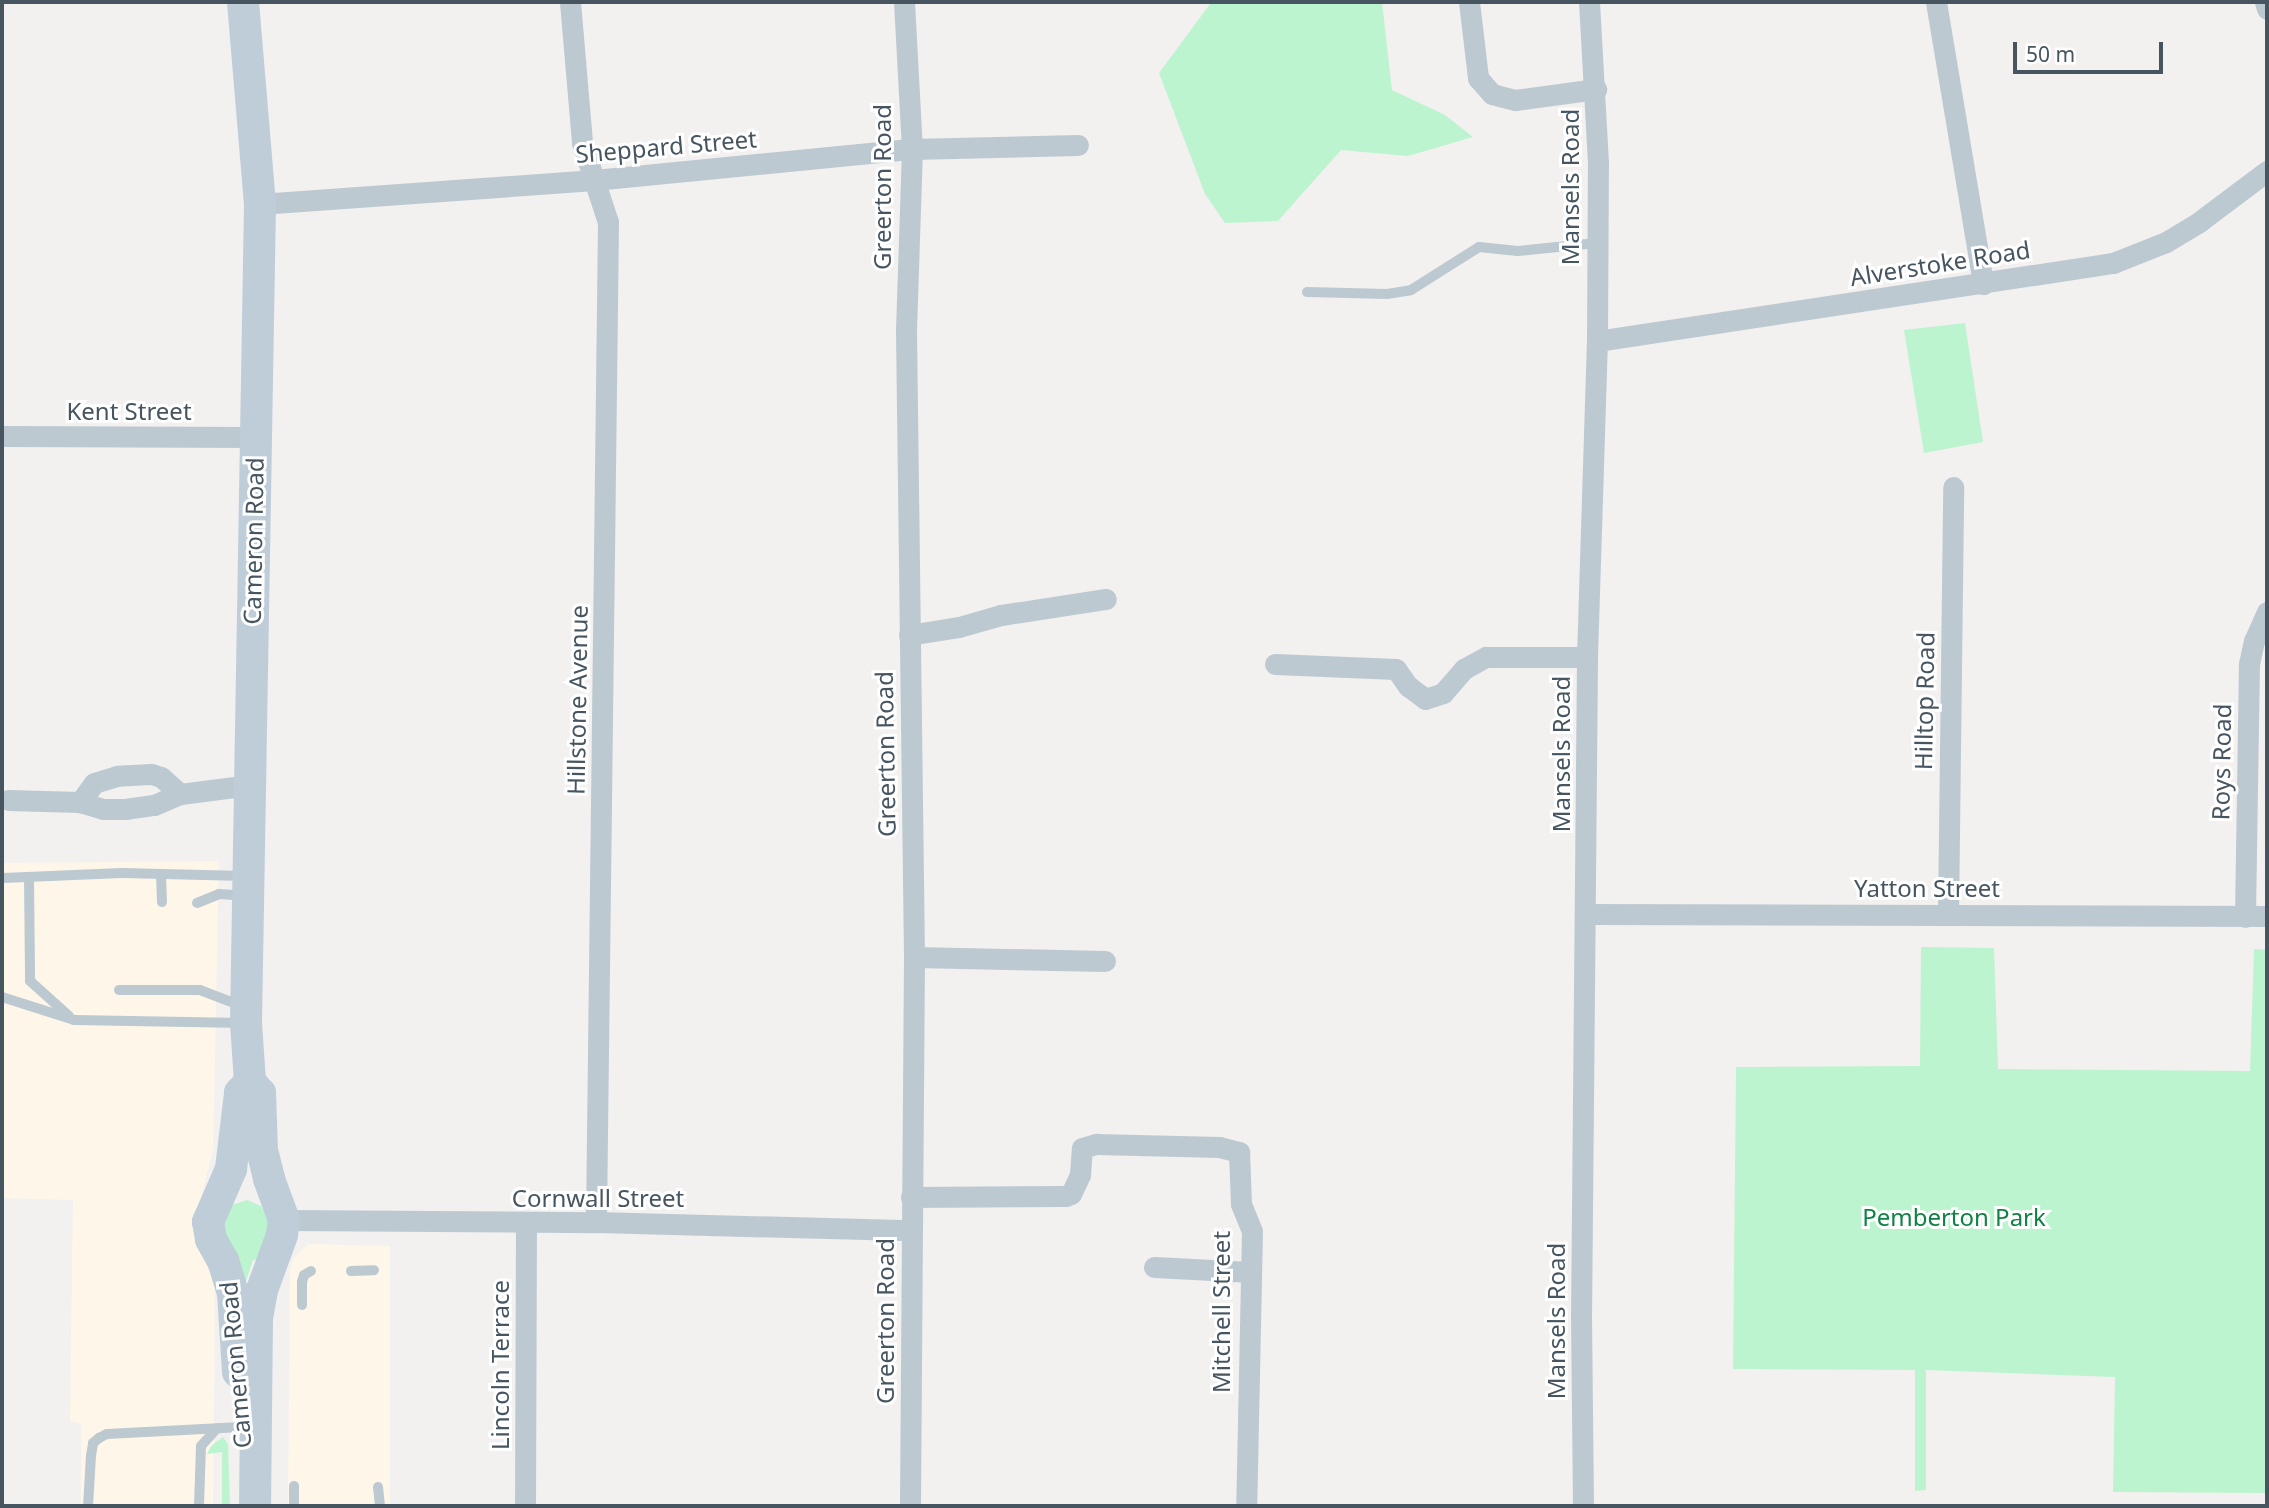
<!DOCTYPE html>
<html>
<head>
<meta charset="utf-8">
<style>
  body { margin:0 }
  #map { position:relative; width:2269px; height:1508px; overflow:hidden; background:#f3f0f0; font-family:"Noto Sans",sans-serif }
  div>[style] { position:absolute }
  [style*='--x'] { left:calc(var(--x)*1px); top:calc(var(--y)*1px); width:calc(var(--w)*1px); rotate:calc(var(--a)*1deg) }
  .commercial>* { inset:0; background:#fef7e9 }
  .green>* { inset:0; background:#bcf4cf }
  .lane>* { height:10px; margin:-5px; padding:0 5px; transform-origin:5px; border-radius:5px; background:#bdc9d1 }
  .street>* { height:21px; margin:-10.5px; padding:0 10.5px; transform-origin:10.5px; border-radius:10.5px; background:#bdc9d1 }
  .secondary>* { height:32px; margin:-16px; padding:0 16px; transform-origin:16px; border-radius:16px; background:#bfcdd9 }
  span { translate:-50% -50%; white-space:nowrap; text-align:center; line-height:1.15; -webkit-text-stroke:6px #fff; paint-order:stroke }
  .street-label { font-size:24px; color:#465560 }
  .park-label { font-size:24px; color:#0f8344 }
  .frame { position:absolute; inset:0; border:4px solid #465560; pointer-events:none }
  .scale { position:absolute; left:2013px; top:42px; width:150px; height:32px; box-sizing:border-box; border:4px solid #465560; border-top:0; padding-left:9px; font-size:21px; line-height:24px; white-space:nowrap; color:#465560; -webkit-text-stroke:5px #fff; paint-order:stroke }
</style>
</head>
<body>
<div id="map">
  <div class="commercial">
    <div style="clip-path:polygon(219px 861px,213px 1149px,199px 1206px,215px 1273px,213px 1506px,81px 1506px,81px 1424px,70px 1421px,73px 1200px,2px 1198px,2px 863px)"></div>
    <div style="clip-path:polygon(308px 1244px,390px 1246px,390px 1506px,288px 1506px,290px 1271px,293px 1259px)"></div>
  </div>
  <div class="green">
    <div style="clip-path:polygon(1220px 2px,1382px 2px,1392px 90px,1445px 115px,1473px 137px,1408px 156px,1341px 150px,1278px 221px,1225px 223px,1205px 194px,1159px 73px,1210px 4px)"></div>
    <div style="clip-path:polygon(1965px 323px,1983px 442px,1924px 453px,1904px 330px)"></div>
    <div style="clip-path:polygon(1921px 947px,1994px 948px,1998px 1069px,2250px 1071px,2254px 949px,2267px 950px,2267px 1493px,2113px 1492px,2115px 1377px,1926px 1370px,1926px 1490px,1915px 1491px,1915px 1370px,1733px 1369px,1736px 1067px,1920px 1066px)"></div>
    <div style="clip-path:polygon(247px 1200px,261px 1206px,270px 1223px,264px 1260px,253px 1260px,244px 1287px,222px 1232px,229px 1206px)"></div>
    <div style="clip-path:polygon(223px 1437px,228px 1444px,230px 1506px,222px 1506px,222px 1452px,207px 1454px,211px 1446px)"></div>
  </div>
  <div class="lane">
    <div style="--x:1307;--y:292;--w:80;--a:1.4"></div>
    <div style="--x:1387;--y:294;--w:24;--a:-9"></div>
    <div style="--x:1411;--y:290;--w:80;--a:-32.3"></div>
    <div style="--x:1479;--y:247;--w:39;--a:6"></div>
    <div style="--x:1518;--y:251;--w:79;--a:-5.8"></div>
    <div style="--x:161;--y:874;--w:28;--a:88"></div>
    <div style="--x:29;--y:877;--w:104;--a:89.4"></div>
    <div style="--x:30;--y:981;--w:52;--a:41.9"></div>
    <div style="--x:3;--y:878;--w:119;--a:-2.4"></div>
    <div style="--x:122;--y:873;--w:123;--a:1.4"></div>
    <div style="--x:197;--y:903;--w:24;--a:-22"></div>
    <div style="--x:219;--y:894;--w:26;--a:4"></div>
    <div style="--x:119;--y:990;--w:81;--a:0"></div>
    <div style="--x:200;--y:990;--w:47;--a:21.1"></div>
    <div style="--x:2;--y:997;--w:76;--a:17.7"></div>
    <div style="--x:74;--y:1020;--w:170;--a:1"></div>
    <div style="--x:351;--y:1271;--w:23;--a:-2"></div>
    <div style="--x:302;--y:1305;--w:23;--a:-90"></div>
    <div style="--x:302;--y:1282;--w:7;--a:-74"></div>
    <div style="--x:304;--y:1275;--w:8;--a:-30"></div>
    <div style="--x:378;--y:1487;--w:19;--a:84"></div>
    <div style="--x:88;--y:1506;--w:50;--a:-86.6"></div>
    <div style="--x:91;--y:1456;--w:13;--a:-81"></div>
    <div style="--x:93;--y:1443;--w:8;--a:-40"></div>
    <div style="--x:99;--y:1438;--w:9;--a:-27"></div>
    <div style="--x:107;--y:1434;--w:135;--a:-3"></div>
    <div style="--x:199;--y:1506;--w:60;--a:-88.1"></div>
    <div style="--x:201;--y:1446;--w:24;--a:-48"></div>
    <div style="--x:294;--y:1506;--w:20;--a:-90"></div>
  </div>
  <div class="street">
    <div style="--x:570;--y:2;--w:142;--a:85.1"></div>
    <div style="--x:582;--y:143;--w:83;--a:71.8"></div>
    <div style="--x:608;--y:222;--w:1000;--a:90.69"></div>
    <div style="--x:904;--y:2;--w:147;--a:86.9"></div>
    <div style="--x:912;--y:149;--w:181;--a:91.9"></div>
    <div style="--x:906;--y:330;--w:627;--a:89.27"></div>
    <div style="--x:914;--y:957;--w:549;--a:90.42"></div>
    <div style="--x:1469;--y:2;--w:77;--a:83.2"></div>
    <div style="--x:1478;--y:78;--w:21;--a:49"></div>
    <div style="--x:1492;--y:94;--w:24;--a:15"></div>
    <div style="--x:1515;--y:100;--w:82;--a:-7.7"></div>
    <div style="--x:1936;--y:2;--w:286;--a:80.5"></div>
    <div style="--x:2265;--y:2;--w:7;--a:74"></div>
    <div style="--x:260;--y:204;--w:335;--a:-4.1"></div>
    <div style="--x:594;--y:180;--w:320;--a:-5.6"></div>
    <div style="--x:912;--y:149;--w:166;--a:-1.4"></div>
    <div style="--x:1597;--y:341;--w:522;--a:-8.6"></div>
    <div style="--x:2113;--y:263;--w:57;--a:-21.6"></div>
    <div style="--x:2166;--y:242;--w:39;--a:-31"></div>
    <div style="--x:2199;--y:222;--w:85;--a:-36.9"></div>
    <div style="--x:2;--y:436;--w:253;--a:0.2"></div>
    <div style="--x:909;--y:635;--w:51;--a:-9.1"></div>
    <div style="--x:959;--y:627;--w:44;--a:-15.9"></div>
    <div style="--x:1001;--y:615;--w:106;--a:-8.7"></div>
    <div style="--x:1275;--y:664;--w:121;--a:2.4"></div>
    <div style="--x:1396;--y:669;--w:21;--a:55"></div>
    <div style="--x:1408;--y:686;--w:21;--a:37"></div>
    <div style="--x:1425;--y:699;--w:19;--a:-18"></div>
    <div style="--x:1443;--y:693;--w:32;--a:-49"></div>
    <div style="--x:1464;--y:669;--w:25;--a:-29"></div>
    <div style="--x:1486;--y:657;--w:101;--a:0"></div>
    <div style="--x:180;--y:794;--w:25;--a:-138"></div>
    <div style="--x:161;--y:777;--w:10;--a:-163"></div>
    <div style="--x:151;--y:774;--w:34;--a:177"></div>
    <div style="--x:117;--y:776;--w:24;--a:163"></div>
    <div style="--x:94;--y:783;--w:24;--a:126"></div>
    <div style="--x:80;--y:802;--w:24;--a:17"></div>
    <div style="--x:103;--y:809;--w:22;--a:0"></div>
    <div style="--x:125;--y:809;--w:29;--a:-8"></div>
    <div style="--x:154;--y:805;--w:28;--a:-23"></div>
    <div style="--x:180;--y:794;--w:71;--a:-7.3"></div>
    <div style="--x:8;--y:800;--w:72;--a:1.6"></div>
    <div style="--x:1587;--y:914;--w:680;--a:0.17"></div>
    <div style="--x:1948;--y:915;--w:428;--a:-89.3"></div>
    <div style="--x:2245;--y:917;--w:253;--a:-89.1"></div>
    <div style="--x:2249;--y:664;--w:24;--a:-78"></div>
    <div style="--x:2254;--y:641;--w:32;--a:-66"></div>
    <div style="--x:914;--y:957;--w:191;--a:1.2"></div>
    <div style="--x:911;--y:1197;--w:155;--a:-0.4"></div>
    <div style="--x:1066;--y:1196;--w:5;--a:-22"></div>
    <div style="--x:1071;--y:1194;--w:21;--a:-65"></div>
    <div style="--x:1080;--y:1175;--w:27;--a:-86"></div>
    <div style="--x:1082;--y:1148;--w:15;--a:-16"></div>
    <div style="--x:1096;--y:1144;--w:123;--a:1.4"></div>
    <div style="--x:1219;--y:1147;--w:21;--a:14"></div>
    <div style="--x:1239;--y:1152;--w:52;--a:87.8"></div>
    <div style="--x:1241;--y:1204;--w:29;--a:68"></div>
    <div style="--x:1252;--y:1231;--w:275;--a:91.2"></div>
    <div style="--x:284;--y:1220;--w:312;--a:0.4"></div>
    <div style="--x:596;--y:1222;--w:316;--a:1.5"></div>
    <div style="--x:1154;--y:1267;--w:97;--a:3"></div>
    <div style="--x:525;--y:1506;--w:282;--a:-89.8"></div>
    <div style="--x:1583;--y:1506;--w:186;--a:-90.6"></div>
    <div style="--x:1581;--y:1320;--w:663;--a:-89.48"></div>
    <div style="--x:1587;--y:657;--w:316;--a:-88.2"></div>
    <div style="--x:1597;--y:341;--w:178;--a:-89.7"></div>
    <div style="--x:1598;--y:163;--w:161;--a:-93.2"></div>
  </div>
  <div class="secondary">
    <div style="--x:243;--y:2;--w:203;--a:85.2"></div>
    <div style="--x:260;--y:204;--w:819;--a:90.98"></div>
    <div style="--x:246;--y:1023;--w:59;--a:86.1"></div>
    <div style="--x:250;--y:1082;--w:15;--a:48"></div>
    <div style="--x:260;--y:1093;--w:57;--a:88"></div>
    <div style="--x:262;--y:1150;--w:30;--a:76"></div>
    <div style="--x:269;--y:1179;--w:44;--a:69.9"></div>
    <div style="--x:284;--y:1220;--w:15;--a:98"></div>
    <div style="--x:282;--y:1235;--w:59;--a:110"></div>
    <div style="--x:262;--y:1290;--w:28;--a:100"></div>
    <div style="--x:257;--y:1318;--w:188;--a:90.6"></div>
    <div style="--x:238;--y:1372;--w:79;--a:-93.6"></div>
    <div style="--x:233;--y:1293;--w:34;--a:-107"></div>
    <div style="--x:223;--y:1261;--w:25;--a:-119"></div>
    <div style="--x:211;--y:1239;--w:17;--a:-100"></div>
    <div style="--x:208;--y:1222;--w:58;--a:-66.5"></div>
    <div style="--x:231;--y:1169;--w:77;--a:-83.2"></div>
    <div style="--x:240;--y:1093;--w:15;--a:-48"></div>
  </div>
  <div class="street-label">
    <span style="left:666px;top:146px;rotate:-5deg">Sheppard Street</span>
    <span style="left:882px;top:187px;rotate:-90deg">Greerton Road</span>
    <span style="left:1570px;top:187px;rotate:-90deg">Mansels Road</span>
    <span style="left:1940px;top:263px;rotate:-9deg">Alverstoke Road</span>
    <span style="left:129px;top:411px">Kent Street</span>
    <span style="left:253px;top:541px;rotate:-89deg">Cameron Road</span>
    <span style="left:577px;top:700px;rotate:-89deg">Hillstone Avenue</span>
    <span style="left:1924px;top:701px;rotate:-89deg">Hilltop Road</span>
    <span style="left:885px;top:754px;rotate:-91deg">Greerton Road</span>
    <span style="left:1561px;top:754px;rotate:-90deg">Mansels Road</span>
    <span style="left:2221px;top:762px;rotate:-89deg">Roys Road</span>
    <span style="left:1927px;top:888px">Yatton Street</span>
    <span style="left:598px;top:1198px">Cornwall Street</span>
    <span style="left:1221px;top:1312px;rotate:-90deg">Mitchell Street</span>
    <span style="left:885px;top:1321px;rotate:-90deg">Greerton Road</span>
    <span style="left:1556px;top:1321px;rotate:-90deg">Mansels Road</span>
    <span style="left:235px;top:1365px;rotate:-95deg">Cameron Road</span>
    <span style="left:500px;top:1365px;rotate:-90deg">Lincoln Terrace</span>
  </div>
  <div class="park-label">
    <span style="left:1954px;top:1217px">Pemberton Park</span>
  </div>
  <div class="frame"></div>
  <div class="scale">50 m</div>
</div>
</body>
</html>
